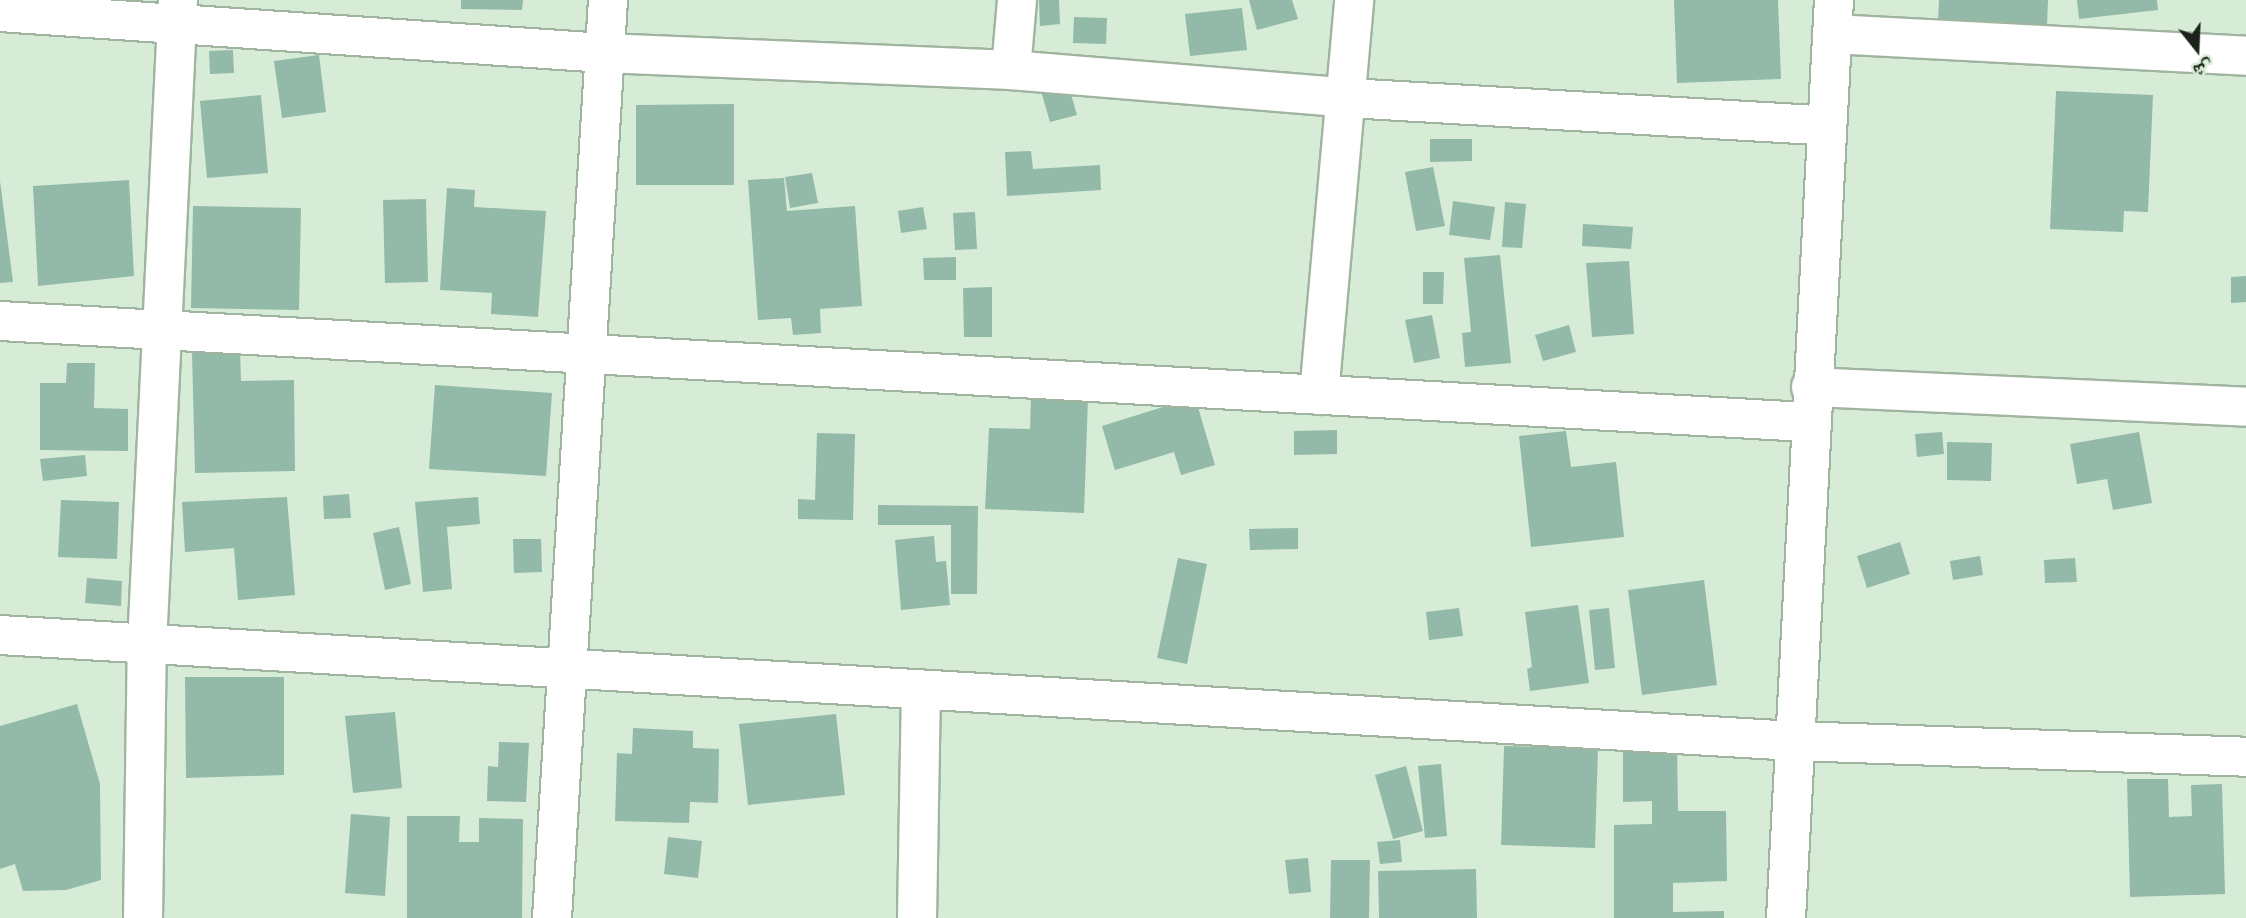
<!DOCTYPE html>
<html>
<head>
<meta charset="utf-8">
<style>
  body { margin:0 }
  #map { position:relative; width:2246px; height:918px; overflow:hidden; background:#d7ecd7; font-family:Arial,"Noto Naskh Arabic",sans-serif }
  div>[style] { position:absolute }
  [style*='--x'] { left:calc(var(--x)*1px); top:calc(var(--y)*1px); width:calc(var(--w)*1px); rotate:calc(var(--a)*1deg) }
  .building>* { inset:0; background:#93b9a8 }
  .roads { filter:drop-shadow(2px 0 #a0b49f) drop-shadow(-2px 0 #a0b49f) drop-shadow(0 2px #a0b49f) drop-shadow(0 -2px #a0b49f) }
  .minor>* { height:38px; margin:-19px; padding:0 19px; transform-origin:19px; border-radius:19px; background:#fff }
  span { translate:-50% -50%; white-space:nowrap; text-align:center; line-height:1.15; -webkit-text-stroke:5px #d7ecd7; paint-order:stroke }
  .north { position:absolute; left:2162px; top:14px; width:70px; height:70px; -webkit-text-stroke:5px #d7ecd7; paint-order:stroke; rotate:162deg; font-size:19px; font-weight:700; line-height:28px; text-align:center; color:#1b231b }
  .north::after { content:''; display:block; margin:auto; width:24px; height:32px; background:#1b231b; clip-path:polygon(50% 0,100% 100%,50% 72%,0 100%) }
</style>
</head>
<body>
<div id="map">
  <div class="building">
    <div style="clip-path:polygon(461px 0,523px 0,522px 10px,461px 9px)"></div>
    <div style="clip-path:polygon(1039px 0,1059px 0,1060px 24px,1040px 26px)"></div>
    <div style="clip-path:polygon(1249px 0,1292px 0,1298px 19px,1257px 30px)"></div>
    <div style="clip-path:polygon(1674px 0,1778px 0,1781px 79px,1677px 83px)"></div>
    <div style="clip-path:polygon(1939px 0,2048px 0,2047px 25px,2003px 24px,1937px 43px)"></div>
    <div style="clip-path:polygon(2077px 0,2157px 0,2158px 10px,2079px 19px)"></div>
    <div style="clip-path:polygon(1242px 8px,1247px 50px,1190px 56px,1185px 14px)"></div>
    <div style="clip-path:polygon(1074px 17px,1107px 18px,1106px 44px,1073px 43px)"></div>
    <div style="clip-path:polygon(233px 50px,234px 73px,210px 74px,209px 51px)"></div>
    <div style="clip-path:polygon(319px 55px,326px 112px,282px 118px,274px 61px)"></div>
    <div style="clip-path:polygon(1068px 84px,1077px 115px,1050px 122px,1041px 91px)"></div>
    <div style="clip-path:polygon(2056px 91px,2153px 95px,2148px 212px,2124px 211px,2123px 232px,2050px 229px)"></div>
    <div style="clip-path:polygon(261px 95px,268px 173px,207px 178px,200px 101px)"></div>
    <div style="clip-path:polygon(734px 104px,734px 185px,636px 185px,636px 105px)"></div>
    <div style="clip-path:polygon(1430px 139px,1472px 139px,1472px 161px,1430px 162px)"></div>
    <div style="clip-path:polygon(1031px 151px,1033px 169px,1100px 165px,1101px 190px,1007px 196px,1005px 152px)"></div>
    <div style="clip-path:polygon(1433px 167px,1445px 226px,1416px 231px,1405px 172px)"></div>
    <div style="clip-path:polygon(812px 173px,818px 203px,790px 208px,785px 177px)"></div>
    <div style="clip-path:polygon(784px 178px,787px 211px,855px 206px,862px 306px,820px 309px,821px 333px,793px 335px,791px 318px,758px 320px,748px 180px)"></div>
    <div style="clip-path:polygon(129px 180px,134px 276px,38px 286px,33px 186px)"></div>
    <div style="clip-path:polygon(0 181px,13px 282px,0 283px)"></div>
    <div style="clip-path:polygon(447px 188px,475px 190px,474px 207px,546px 211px,538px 317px,491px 314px,492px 293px,440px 290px)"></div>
    <div style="clip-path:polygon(426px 199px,428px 282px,385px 283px,383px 200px)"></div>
    <div style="clip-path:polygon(1453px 201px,1495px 207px,1490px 240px,1449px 235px)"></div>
    <div style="clip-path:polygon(1505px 202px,1526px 204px,1522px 248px,1502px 247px)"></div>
    <div style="clip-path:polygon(193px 206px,301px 208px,299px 310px,191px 308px)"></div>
    <div style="clip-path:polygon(923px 207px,927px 229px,901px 233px,898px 211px)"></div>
    <div style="clip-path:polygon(975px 212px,977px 249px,955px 250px,953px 213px)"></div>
    <div style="clip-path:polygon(1583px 224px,1633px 227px,1631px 249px,1582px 246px)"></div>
    <div style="clip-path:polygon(1500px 255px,1511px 363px,1465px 367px,1462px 333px,1471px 332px,1464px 258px)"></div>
    <div style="clip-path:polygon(956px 257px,956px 280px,924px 280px,923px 258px)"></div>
    <div style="clip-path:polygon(1629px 261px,1634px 334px,1592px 337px,1586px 263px)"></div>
    <div style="clip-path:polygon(1423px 272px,1444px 272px,1443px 304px,1423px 304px)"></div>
    <div style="clip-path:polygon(2246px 276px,2246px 302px,2231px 303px,2231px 277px)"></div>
    <div style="clip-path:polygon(992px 287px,992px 337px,964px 337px,963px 288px)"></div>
    <div style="clip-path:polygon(1432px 315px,1440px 358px,1414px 363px,1405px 320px)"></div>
    <div style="clip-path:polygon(1569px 325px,1576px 352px,1543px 361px,1535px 335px)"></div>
    <div style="clip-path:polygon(240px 350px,241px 381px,294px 380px,295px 471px,195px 473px,192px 352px)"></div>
    <div style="clip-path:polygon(67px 363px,95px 363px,94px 408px,128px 409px,128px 451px,40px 450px,40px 383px,66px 383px)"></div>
    <div style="clip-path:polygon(435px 385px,552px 393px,546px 476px,429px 469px)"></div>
    <div style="clip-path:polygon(1031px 395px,1088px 397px,1084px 513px,985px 509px,989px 428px,1030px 429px)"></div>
    <div style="clip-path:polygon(1195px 397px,1215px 465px,1181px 475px,1174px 452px,1115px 470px,1102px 426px)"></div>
    <div style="clip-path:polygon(1337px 430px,1337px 454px,1294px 455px,1294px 431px)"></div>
    <div style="clip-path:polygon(1566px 431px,1571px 467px,1616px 462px,1624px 537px,1531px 547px,1519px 436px)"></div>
    <div style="clip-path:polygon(1942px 432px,1944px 454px,1917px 457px,1915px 434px)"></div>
    <div style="clip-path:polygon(2139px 432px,2152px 503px,2113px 510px,2107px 479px,2077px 484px,2070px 444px)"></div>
    <div style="clip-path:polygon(817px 433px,855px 434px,853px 520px,798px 519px,798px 499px,815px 500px)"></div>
    <div style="clip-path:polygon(1947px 442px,1992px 443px,1991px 481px,1947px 480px)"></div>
    <div style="clip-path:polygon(85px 455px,87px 476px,43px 481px,40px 459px)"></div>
    <div style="clip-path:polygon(349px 494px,351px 518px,324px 519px,323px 496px)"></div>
    <div style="clip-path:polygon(287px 497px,295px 595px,238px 600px,234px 548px,185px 552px,182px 502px)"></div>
    <div style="clip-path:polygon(478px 497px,480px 524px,447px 527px,452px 589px,423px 592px,415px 502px)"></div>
    <div style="clip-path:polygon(61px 500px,119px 502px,117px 559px,58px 557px)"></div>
    <div style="clip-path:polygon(878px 505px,978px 506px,977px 594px,951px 594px,951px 525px,878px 525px)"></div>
    <div style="clip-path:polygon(399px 527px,411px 584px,385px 590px,373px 533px)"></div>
    <div style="clip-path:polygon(1298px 528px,1298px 549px,1250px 550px,1249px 529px)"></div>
    <div style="clip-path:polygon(934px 536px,936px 562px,946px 561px,950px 605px,901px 610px,895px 540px)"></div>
    <div style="clip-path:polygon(513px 539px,541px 539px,542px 572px,514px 573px)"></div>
    <div style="clip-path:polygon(1900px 542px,1910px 574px,1867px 588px,1857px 556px)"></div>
    <div style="clip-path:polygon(1980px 556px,1983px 575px,1953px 580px,1950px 561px)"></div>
    <div style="clip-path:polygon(1178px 558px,1207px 564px,1187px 664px,1157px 658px)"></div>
    <div style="clip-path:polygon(2075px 558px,2077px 582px,2045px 583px,2044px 560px)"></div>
    <div style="clip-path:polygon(87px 578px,122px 581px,121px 606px,85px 603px)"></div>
    <div style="clip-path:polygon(1704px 580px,1717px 685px,1642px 695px,1628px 590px)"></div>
    <div style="clip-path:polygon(1578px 605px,1589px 683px,1530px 691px,1527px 669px,1532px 667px,1525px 612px)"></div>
    <div style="clip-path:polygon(1459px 608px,1463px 636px,1429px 640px,1426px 612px)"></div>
    <div style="clip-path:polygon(1609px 608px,1615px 668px,1595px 670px,1589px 610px)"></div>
    <div style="clip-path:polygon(185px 677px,284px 677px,284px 775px,186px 778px)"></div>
    <div style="clip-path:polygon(77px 704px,100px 784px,101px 880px,66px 890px,23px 891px,15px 864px,0 869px,0 726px)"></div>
    <div style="clip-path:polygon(395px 712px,402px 788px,353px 793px,345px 716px)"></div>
    <div style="clip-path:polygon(836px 714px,845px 795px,748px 805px,739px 724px)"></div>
    <div style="clip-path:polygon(633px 728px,693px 731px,693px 748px,719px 749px,718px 803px,690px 802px,689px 823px,615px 821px,617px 753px,632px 754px)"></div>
    <div style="clip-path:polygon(499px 742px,529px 743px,526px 802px,487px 801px,488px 766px,498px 767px)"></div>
    <div style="clip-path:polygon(1623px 744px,1677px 744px,1678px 811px,1726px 811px,1727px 881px,1673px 883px,1673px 912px,1724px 911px,1724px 918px,1614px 918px,1614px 825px,1652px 824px,1652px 801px,1623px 802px)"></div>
    <div style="clip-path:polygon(1504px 746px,1598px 748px,1595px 848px,1501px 845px)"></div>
    <div style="clip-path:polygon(1441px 764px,1447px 836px,1425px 838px,1418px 766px)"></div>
    <div style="clip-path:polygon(1406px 766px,1423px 831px,1393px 839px,1375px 775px)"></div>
    <div style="clip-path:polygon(2127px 779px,2168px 779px,2169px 817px,2192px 816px,2191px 785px,2222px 784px,2225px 894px,2130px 897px)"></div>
    <div style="clip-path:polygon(351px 814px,390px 817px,385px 896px,345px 893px)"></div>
    <div style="clip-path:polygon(407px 816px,460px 816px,459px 842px,479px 842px,479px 818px,523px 819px,522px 918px,407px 918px)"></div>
    <div style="clip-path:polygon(668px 837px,702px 841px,698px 878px,664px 874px)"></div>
    <div style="clip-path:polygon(1400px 840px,1402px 862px,1380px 864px,1377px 842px)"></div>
    <div style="clip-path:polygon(1308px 858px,1311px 892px,1289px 894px,1285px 860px)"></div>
    <div style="clip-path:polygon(1331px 860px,1370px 860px,1369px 918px,1330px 918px)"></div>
    <div style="clip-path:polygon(1476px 869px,1477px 918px,1379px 918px,1378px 871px)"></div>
  </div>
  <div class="roads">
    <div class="minor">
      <div style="--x:0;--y:12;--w:606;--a:3.88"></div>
      <div style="--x:605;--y:53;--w:406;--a:2.4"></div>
      <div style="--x:1011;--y:70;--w:338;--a:4.7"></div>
      <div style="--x:1348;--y:98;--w:480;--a:3.3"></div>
      <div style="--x:1832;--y:34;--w:415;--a:3"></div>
      <div style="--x:1011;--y:70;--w:70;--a:-85.1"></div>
      <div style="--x:0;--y:321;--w:1812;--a:3.2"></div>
      <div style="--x:1811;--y:387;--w:435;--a:2.6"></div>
      <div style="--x:1319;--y:395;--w:397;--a:-84.9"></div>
      <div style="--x:0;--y:635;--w:1798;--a:3.38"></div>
      <div style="--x:1795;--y:741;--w:451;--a:2"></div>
      <div style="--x:143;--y:918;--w:273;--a:-89.2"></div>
      <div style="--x:147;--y:645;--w:646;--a:-87.25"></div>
      <div style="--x:552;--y:918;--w:920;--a:-86.51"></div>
      <div style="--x:917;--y:918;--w:228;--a:-89"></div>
      <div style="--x:1786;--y:918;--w:919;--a:-87.01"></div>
    </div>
  </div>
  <div class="north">ش</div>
</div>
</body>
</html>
